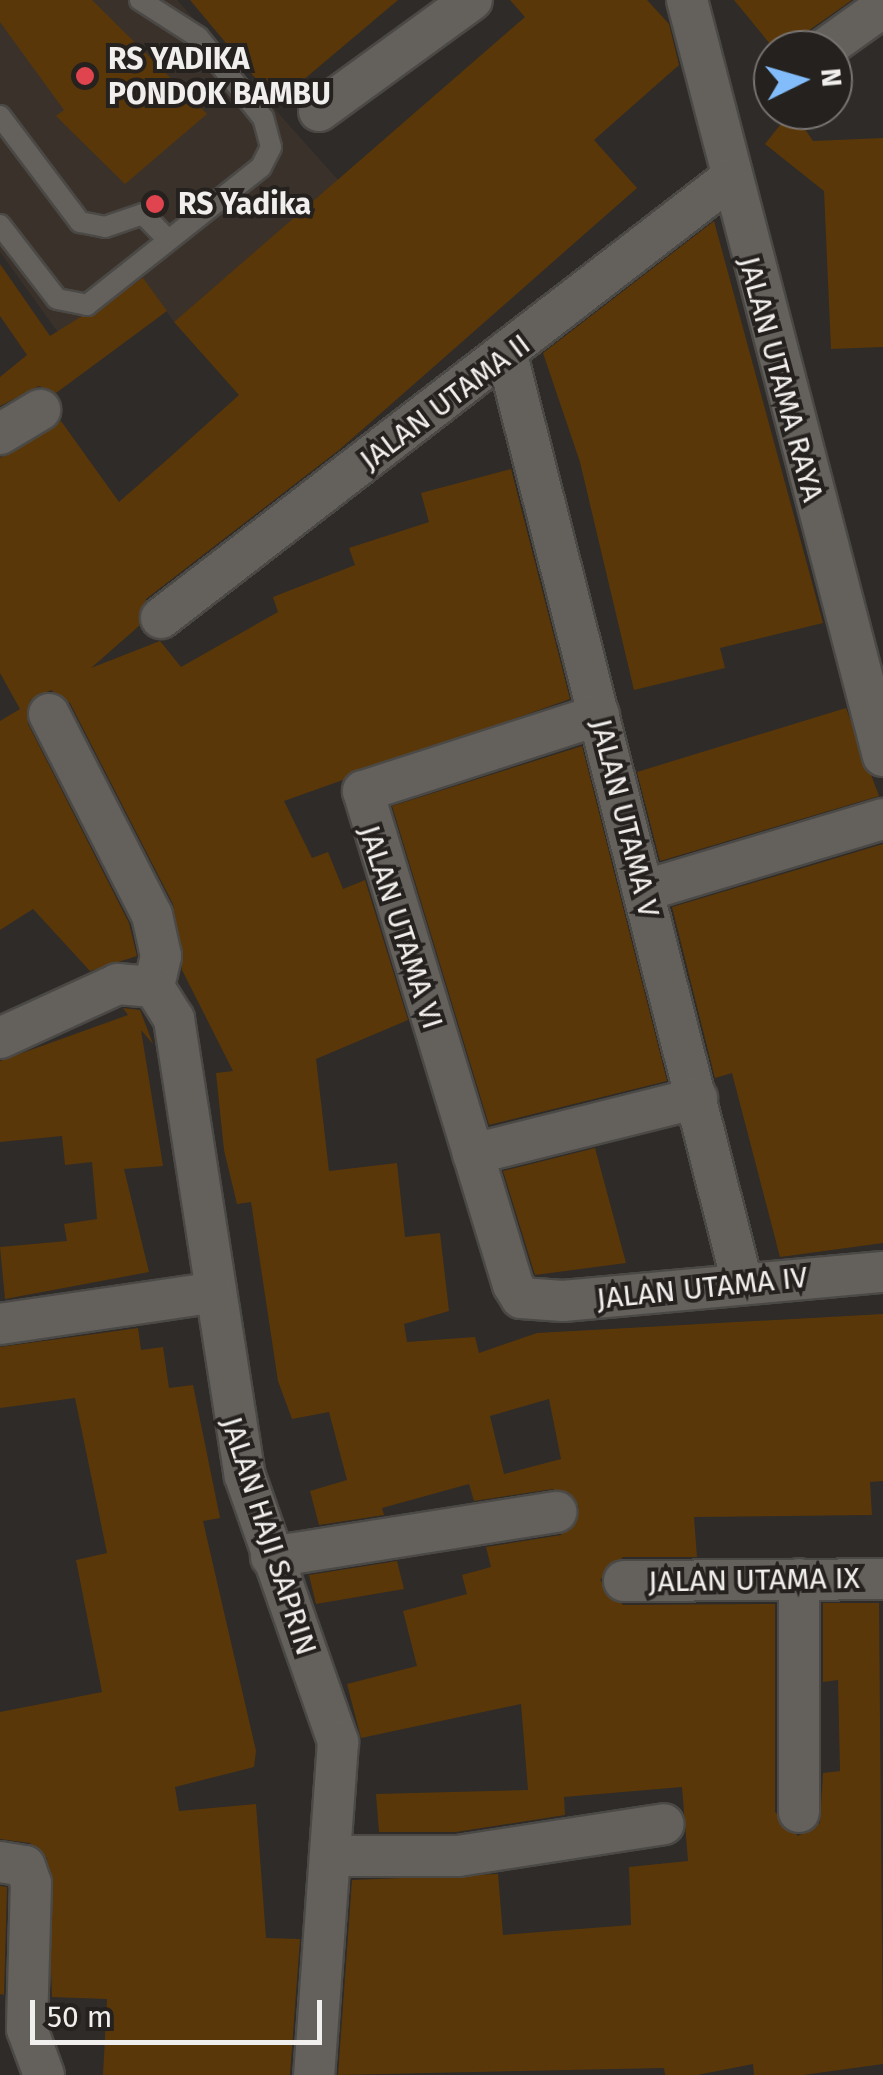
<!DOCTYPE html>
<html>
<head>
<meta charset="utf-8">
<style>
  body { margin:0 }
  #map { position:relative; width:883px; height:2075px; overflow:hidden; background:#2e2b28; font-family:"Fira Sans",sans-serif }
  div>[style] { position:absolute }
  [style*='--x'] { left:calc(var(--x)*1px); top:calc(var(--y)*1px); width:calc(var(--w)*1px); rotate:calc(var(--a)*1deg) }
  .built>* { inset:0; background:#3a322a }
  .building>* { inset:0; background:#5a3709 }
  .roads { filter:drop-shadow(2px 0 #4b4946) drop-shadow(-2px 0 #4b4946) drop-shadow(0 2px #4b4946) drop-shadow(0 -2px #4b4946) }
  .service>* { height:20px; margin:-10px; padding:0 10px; transform-origin:10px; border-radius:10px; background:#64615d }
  .minor>* { height:40px; margin:-20px; padding:0 20px; transform-origin:20px; border-radius:20px; background:#64615d }
  .dots>* { width:28px; height:28px; translate:-50% -50%; box-sizing:border-box; border:5px solid #25211e; border-radius:50% }
  span { translate:-50% -50%; white-space:nowrap; text-align:center; line-height:1.15; -webkit-text-stroke:8px #25211e; paint-order:stroke }
  .poi-label { font-size:30px; color:#f1efed; font-weight:700 }
  .left { translate:0 -50%; text-align:left }
  .street-label { font-size:30px; color:#f1efed }
  .north { position:absolute; left:753px; top:30px; width:100px; height:100px; box-sizing:border-box; background:#25211e; border:2px solid #777371; border-radius:50%; rotate:85deg; font-size:28px; font-weight:700; line-height:40px; text-align:center; color:#f1efed }
  .north::after { content:''; display:block; margin:auto; width:35px; height:45px; background:#82bcfa; clip-path:polygon(50% 0,100% 100%,50% 72%,0 100%) }
  .scale { position:absolute; left:30px; top:2000px; width:292px; height:45px; box-sizing:border-box; border:5px solid #f1efed; border-top:0; padding-left:12px; font-size:30px; line-height:35px; white-space:nowrap; color:#f1efed; -webkit-text-stroke:8px #25211e; paint-order:stroke }
</style>
</head>
<body>
<div id="map">
  <div class="built">
    <div style="clip-path:polygon(0 0,177px 0,338px 180px,174px 322px,166px 311px,86px 371px,0 252px)"></div>
  </div>
  <div class="building">
    <div style="clip-path:polygon(0 0,92px 0,207px 114px,125px 184px,56px 116px,64px 110px,0 22px)"></div>
    <div style="clip-path:polygon(190px 0,398px 0,276px 103px)"></div>
    <div style="clip-path:polygon(evenodd,510px 0,647px 0,669px 24px,679px 65px,594px 140px,637px 188px,339px 450px,146px 599px,139px 626px,91px 668px,160px 641px,181px 667px,278px 612px,273px 597px,355px 565px,349px 548px,429px 522px,421px 493px,511px 469px,570px 699px,284px 801px,312px 858px,328px 852px,343px 889px,365px 880px,408px 1020px,316px 1059px,329px 1171px,397px 1163px,405px 1237px,440px 1233px,449px 1311px,404px 1324px,407px 1342px,475px 1337px,479px 1353px,537px 1333px,883px 1314px,883px 1481px,870px 1482px,872px 1515px,694px 1517px,697px 1557px,623px 1557px,600px 1580px,623px 1605px,775px 1604px,775px 1812px,798px 1836px,820px 1823px,823px 1773px,840px 1771px,838px 1680px,823px 1682px,823px 1603px,879px 1603px,883px 2064px,803px 2075px,754px 2075px,753px 2064px,697px 2075px,665px 2075px,664px 2068px,338px 2075px,352px 1880px,498px 1874px,503px 1935px,631px 1925px,629px 1867px,688px 1861px,682px 1787px,564px 1797px,565px 1815px,456px 1832px,379px 1832px,376px 1794px,528px 1790px,521px 1704px,361px 1738px,347px 1684px,417px 1666px,403px 1611px,467px 1594px,462px 1575px,491px 1567px,486px 1547px,561px 1535px,579px 1507px,553px 1489px,474px 1501px,469px 1484px,382px 1508px,384px 1515px,319px 1525px,310px 1491px,347px 1480px,329px 1412px,292px 1419px,278px 1381px,251px 1202px,237px 1204px,224px 1150px,216px 1073px,233px 1071px,182px 970px,173px 904px,70px 703px,51px 690px,30px 700px,28px 724px,129px 923px,137px 956px,90px 971px,33px 909px,0 930px,0 721px,20px 709px,0 673px,0 458px,61px 421px,119px 502px,169px 458px,239px 395px,174px 322px,525px 17px,510px 0,549px 1399px,561px 1459px,504px 1474px,490px 1416px,549px 1399px)"></div>
    <div style="clip-path:polygon(734px 0,852px 0,808px 31px,800px 50px,775px 50px)"></div>
    <div style="clip-path:polygon(792px 110px,813px 141px,883px 138px,883px 347px,831px 349px,824px 191px,765px 144px)"></div>
    <div style="clip-path:polygon(714px 221px,823px 623px,720px 648px,725px 668px,634px 690px,580px 462px,543px 353px)"></div>
    <div style="clip-path:polygon(0 264px,50px 336px,143px 278px,167px 311px,56px 393px,39px 386px,0 406px,0 377px,27px 355px,0 316px)"></div>
    <div style="clip-path:polygon(846px 708px,879px 796px,660px 861px,637px 772px)"></div>
    <div style="clip-path:polygon(582px 746px,667px 1081px,489px 1125px,392px 806px)"></div>
    <div style="clip-path:polygon(883px 844px,883px 1243px,780px 1257px,732px 1073px,715px 1078px,672px 907px)"></div>
    <div style="clip-path:polygon(123px 1008px,140px 1010px,153px 1044px,141px 1030px,163px 1166px,124px 1169px,149px 1272px,5px 1299px,0 1247px,67px 1241px,64px 1224px,97px 1219px,92px 1162px,65px 1165px,62px 1136px,0 1142px,0 1061px,128px 1015px)"></div>
    <div style="clip-path:polygon(595px 1148px,626px 1263px,535px 1275px,503px 1171px)"></div>
    <div style="clip-path:polygon(138px 1328px,141px 1350px,163px 1347px,169px 1388px,193px 1385px,220px 1518px,203px 1521px,256px 1751px,254px 1767px,175px 1787px,179px 1811px,256px 1804px,266px 1938px,300px 1939px,290px 2075px,103px 2075px,107px 1999px,52px 1997px,47px 1858px,30px 1843px,0 1839px,0 1712px,102px 1692px,76px 1560px,107px 1553px,75px 1398px,0 1408px,0 1347px)"></div>
    <div style="clip-path:polygon(397px 1561px,404px 1589px,316px 1604px,309px 1575px)"></div>
    <div style="clip-path:polygon(0 1886px,7px 1887px,4px 1995px,0 1994px)"></div>
  </div>
  <div class="roads">
    <div class="service">
      <div style="--x:0;--y:116;--w:133;--a:53"></div>
      <div style="--x:80;--y:222;--w:25;--a:11"></div>
      <div style="--x:105;--y:227;--w:40;--a:-18.9"></div>
      <div style="--x:143;--y:214;--w:36;--a:46"></div>
      <div style="--x:0;--y:225;--w:93;--a:52.4"></div>
      <div style="--x:57;--y:299;--w:31;--a:11"></div>
      <div style="--x:87;--y:305;--w:222;--a:-38.4"></div>
      <div style="--x:261;--y:167;--w:22;--a:-63"></div>
      <div style="--x:271;--y:147;--w:30;--a:-105"></div>
      <div style="--x:263;--y:118;--w:104;--a:-128.7"></div>
      <div style="--x:198;--y:37;--w:69;--a:-147.5"></div>
    </div>
    <div class="minor">
      <div style="--x:687;--y:0;--w:781;--a:75.47"></div>
      <div style="--x:823;--y:50;--w:74;--a:-35.6"></div>
      <div style="--x:319;--y:111;--w:189;--a:-36"></div>
      <div style="--x:507;--y:355;--w:956;--a:75.77"></div>
      <div style="--x:0;--y:434;--w:47;--a:-31"></div>
      <div style="--x:161;--y:618;--w:715;--a:-37.67"></div>
      <div style="--x:49;--y:714;--w:226;--a:62.9"></div>
      <div style="--x:152;--y:915;--w:42;--a:77.6"></div>
      <div style="--x:161;--y:956;--w:32;--a:103"></div>
      <div style="--x:599;--y:715;--w:248;--a:162.1"></div>
      <div style="--x:363;--y:791;--w:516;--a:73.11"></div>
      <div style="--x:513;--y:1285;--w:15;--a:58"></div>
      <div style="--x:521;--y:1298;--w:42;--a:4.1"></div>
      <div style="--x:563;--y:1301;--w:321;--a:-5.2"></div>
      <div style="--x:643;--y:891;--w:251;--a:-16.7"></div>
      <div style="--x:154;--y:987;--w:38;--a:58"></div>
      <div style="--x:174;--y:1019;--w:462;--a:81.2"></div>
      <div style="--x:245;--y:1476;--w:282;--a:70.7"></div>
      <div style="--x:338;--y:1742;--w:334;--a:94.1"></div>
      <div style="--x:0;--y:1038;--w:130;--a:-24.6"></div>
      <div style="--x:118;--y:984;--w:36;--a:5"></div>
      <div style="--x:473;--y:1154;--w:231;--a:-14"></div>
      <div style="--x:0;--y:1324;--w:213;--a:-8.4"></div>
      <div style="--x:271;--y:1557;--w:289;--a:-9"></div>
      <div style="--x:799;--y:1579;--w:233;--a:90"></div>
      <div style="--x:624;--y:1581;--w:259;--a:-0.4"></div>
      <div style="--x:332;--y:1856;--w:126;--a:0"></div>
      <div style="--x:458;--y:1856;--w:208;--a:-8.8"></div>
      <div style="--x:0;--y:1862;--w:25;--a:9"></div>
      <div style="--x:25;--y:1866;--w:18;--a:71"></div>
      <div style="--x:31;--y:1883;--w:146;--a:91.6"></div>
      <div style="--x:27;--y:2029;--w:49;--a:69.7"></div>
    </div>
  </div>
  <div class="dots">
    <div style="left:85px;top:76px;background:#e0444e"></div>
    <div style="left:155px;top:204px;background:#e0444e"></div>
  </div>
  <div class="poi-label">
    <span class="left" style="left:108px;top:76px">RS YADIKA<br>PONDOK BAMBU</span>
    <span class="left" style="left:178px;top:204px">RS Yadika</span>
  </div>
  <div class="street-label">
    <span style="left:781px;top:379px;rotate:75deg">JALAN UTAMA RAYA</span>
    <span style="left:445px;top:402px;rotate:-37deg">JALAN UTAMA II</span>
    <span style="left:625px;top:818px;rotate:76deg">JALAN UTAMA V</span>
    <span style="left:401px;top:927px;rotate:72deg">JALAN UTAMA VI</span>
    <span style="left:702px;top:1288px;rotate:-6deg">JALAN UTAMA IV</span>
    <span style="left:269px;top:1536px;rotate:72deg">JALAN HAJI SAPRIN</span>
    <span style="left:754px;top:1580px;rotate:-1deg">JALAN UTAMA IX</span>
  </div>
  <div class="north">N</div>
  <div class="scale">50 m</div>
</div>
</body>
</html>
